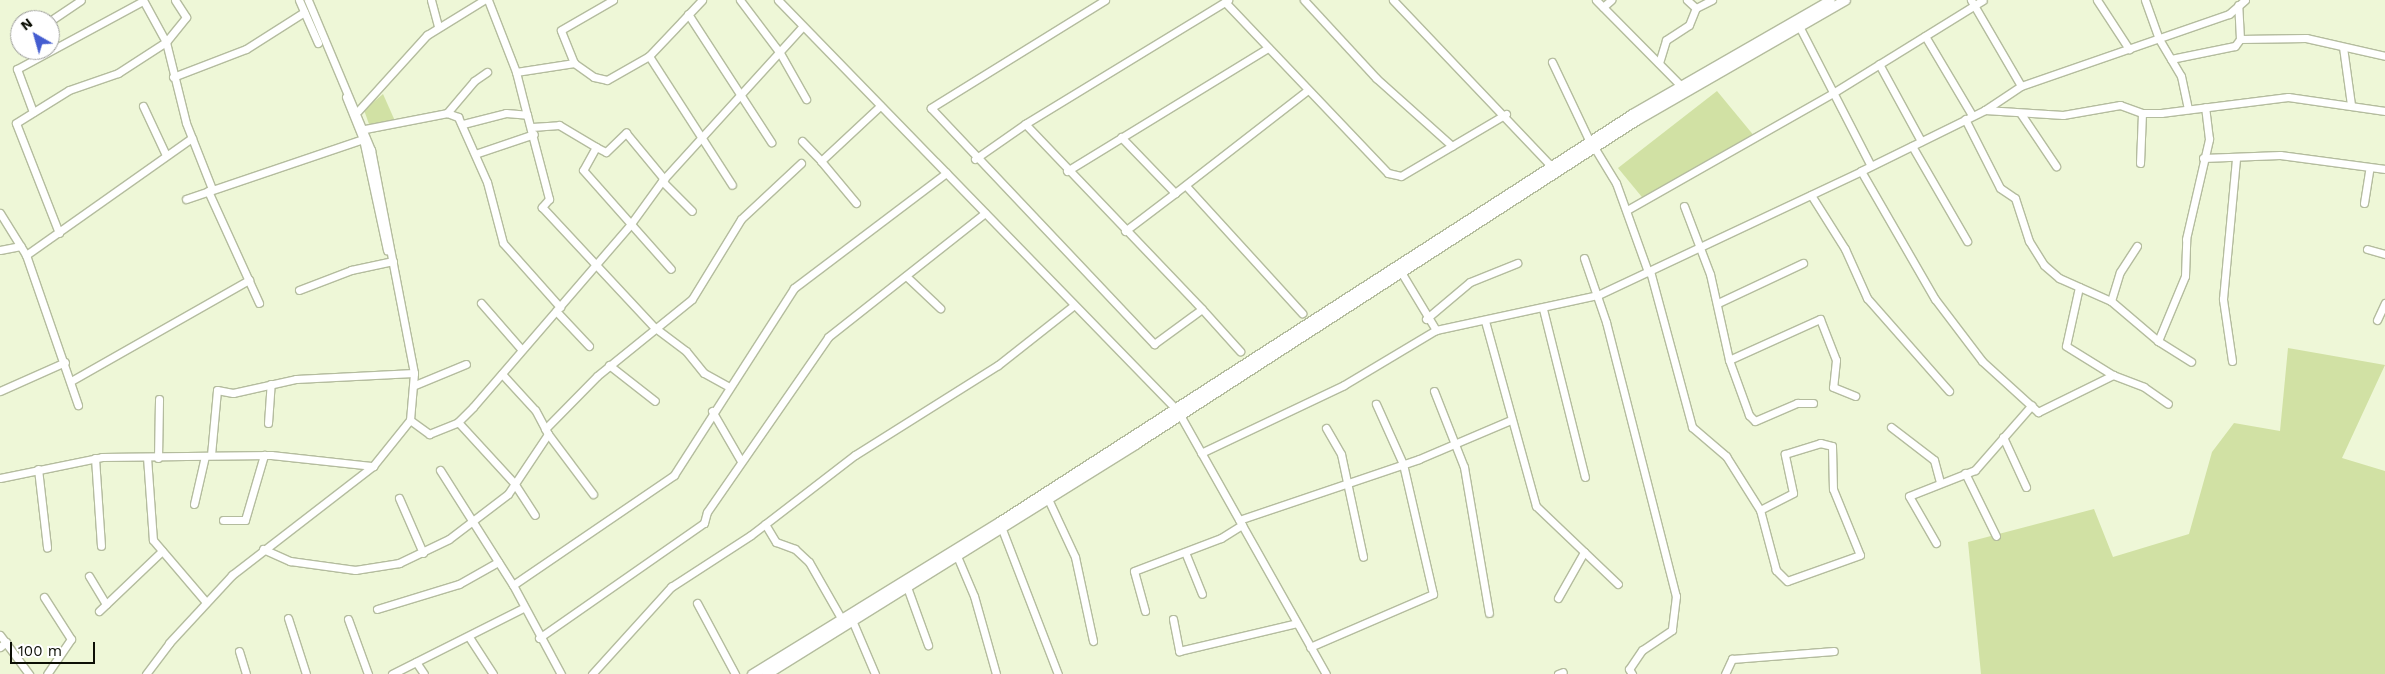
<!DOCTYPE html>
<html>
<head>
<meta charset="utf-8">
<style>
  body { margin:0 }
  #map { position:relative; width:2385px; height:674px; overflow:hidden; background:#eef7d7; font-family:"Work Sans",sans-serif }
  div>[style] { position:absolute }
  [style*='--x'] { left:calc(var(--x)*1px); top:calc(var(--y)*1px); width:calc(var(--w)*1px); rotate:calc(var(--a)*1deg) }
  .green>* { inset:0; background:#d1e1a4 }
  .roads { filter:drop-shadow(1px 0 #b4bc9e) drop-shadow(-1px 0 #b4bc9e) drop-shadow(0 1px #b4bc9e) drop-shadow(0 -1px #b4bc9e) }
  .minor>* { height:7px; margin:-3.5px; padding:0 3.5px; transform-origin:3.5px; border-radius:3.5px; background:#fff }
  .major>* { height:9px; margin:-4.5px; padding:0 4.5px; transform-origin:4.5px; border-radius:4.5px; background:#fff }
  span { translate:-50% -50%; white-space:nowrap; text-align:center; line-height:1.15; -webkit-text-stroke:5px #fff; paint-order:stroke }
  .north { position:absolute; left:10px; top:10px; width:50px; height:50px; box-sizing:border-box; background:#fff; border:1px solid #9e9f9b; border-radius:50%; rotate:322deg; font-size:14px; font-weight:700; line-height:20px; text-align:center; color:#0c0f05 }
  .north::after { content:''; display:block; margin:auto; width:18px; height:22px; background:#445dd0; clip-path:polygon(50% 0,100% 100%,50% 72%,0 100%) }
  .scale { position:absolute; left:10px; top:642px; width:85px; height:22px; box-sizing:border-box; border:2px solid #0c0f05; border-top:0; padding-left:6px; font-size:15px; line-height:18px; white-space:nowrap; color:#0c0f05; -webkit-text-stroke:4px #fff; paint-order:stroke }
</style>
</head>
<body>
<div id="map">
  <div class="green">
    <div style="clip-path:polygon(1717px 91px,1755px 137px,1646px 202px,1618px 168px)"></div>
    <div style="clip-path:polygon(383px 94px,395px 121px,370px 127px,364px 110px)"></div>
    <div style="clip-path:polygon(2288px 348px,2385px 365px,2342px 458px,2385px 471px,2385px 674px,1981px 674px,1968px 542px,2094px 509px,2113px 557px,2189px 534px,2212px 452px,2234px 423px,2280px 431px)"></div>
  </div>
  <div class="roads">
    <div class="minor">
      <div style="--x:143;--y:0;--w:48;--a:61.3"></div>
      <div style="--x:166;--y:42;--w:83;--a:76.1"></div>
      <div style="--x:186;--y:123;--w:71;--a:68.5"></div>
      <div style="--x:299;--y:0;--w:47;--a:66.2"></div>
      <div style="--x:431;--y:0;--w:27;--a:75"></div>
      <div style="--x:488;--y:0;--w:77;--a:68.7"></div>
      <div style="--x:516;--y:72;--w:59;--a:-8.8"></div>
      <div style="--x:574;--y:63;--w:24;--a:35"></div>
      <div style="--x:594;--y:77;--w:13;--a:13"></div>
      <div style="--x:607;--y:80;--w:48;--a:-29.7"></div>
      <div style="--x:702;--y:0;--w:77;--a:133.4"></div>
      <div style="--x:649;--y:56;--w:153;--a:57.2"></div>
      <div style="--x:740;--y:0;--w:66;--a:53"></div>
      <div style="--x:780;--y:53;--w:53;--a:60.5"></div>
      <div style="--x:778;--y:0;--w:571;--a:45.78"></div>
      <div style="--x:1105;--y:0;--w:205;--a:148.2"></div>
      <div style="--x:931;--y:108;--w:325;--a:46.6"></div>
      <div style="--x:1154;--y:344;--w:59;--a:-36.1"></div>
      <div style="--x:1202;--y:309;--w:256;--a:-133.7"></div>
      <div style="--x:1025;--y:124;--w:238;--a:-31.4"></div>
      <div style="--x:1304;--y:0;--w:106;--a:47.3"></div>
      <div style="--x:1376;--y:78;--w:102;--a:41.8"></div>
      <div style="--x:1393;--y:0;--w:229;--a:46.4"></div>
      <div style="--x:1596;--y:0;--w:120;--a:45.3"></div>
      <div style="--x:1687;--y:0;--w:12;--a:42"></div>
      <div style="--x:1696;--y:8;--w:18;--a:-27"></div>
      <div style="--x:1971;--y:0;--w:99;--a:59.8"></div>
      <div style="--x:2097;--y:0;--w:59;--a:56.9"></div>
      <div style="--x:2145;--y:0;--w:41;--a:70.3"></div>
      <div style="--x:2159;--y:39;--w:43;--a:59.3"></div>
      <div style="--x:2181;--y:76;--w:34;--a:78"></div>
      <div style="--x:1225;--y:2;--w:236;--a:46.4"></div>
      <div style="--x:1388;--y:173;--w:13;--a:13"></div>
      <div style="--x:1401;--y:176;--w:122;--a:-30.6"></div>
      <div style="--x:1603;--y:7;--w:11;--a:-41"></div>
      <div style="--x:688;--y:14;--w:153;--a:57"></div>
      <div style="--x:50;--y:21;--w:37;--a:-34"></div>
      <div style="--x:1799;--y:26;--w:157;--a:62.8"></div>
      <div style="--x:1925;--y:36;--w:92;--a:59.3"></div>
      <div style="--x:2240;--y:39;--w:66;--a:-0.9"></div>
      <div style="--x:2306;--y:38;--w:81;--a:12.8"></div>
      <div style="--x:2343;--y:47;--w:59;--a:82.1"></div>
      <div style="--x:2171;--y:59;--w:65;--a:-11.5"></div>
      <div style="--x:2235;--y:46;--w:9;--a:-54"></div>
      <div style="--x:2240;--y:39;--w:34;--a:-93"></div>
      <div style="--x:1552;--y:62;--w:89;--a:64.6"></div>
      <div style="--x:574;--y:63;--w:35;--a:-112"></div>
      <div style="--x:561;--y:30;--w:60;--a:-30"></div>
      <div style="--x:1659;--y:63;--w:24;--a:-73"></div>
      <div style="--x:1666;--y:40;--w:27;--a:-33"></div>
      <div style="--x:1689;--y:25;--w:18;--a:-68"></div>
      <div style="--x:1879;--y:64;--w:88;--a:61.4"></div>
      <div style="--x:516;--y:72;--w:44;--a:75.7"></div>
      <div style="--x:173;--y:77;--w:78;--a:-21"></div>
      <div style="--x:246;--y:49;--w:69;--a:-32.5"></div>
      <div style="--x:346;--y:97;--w:45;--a:68"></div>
      <div style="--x:363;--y:139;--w:114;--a:77.8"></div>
      <div style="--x:143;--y:106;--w:54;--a:64.9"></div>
      <div style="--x:1985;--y:110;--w:78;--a:3.7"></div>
      <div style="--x:2063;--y:115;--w:58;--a:-10"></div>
      <div style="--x:2120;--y:105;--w:23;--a:20"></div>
      <div style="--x:2142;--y:113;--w:19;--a:0"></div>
      <div style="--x:2161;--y:113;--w:128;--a:-7.2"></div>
      <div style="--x:2288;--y:97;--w:98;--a:8.2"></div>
      <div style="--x:358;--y:111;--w:103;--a:-47.8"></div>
      <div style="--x:427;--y:35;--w:67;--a:-31.6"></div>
      <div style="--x:33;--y:112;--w:46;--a:-110.4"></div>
      <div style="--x:17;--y:69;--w:143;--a:-28.4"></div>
      <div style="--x:447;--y:113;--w:42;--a:-49.8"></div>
      <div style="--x:474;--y:81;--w:16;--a:-35"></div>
      <div style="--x:2021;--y:114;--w:63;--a:56.1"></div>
      <div style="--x:1965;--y:119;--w:77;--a:63.1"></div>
      <div style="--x:2000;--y:188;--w:18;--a:34"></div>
      <div style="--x:2015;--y:198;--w:45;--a:72"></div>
      <div style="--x:2029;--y:241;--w:28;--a:58"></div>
      <div style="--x:2044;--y:265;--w:20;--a:41"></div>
      <div style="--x:2059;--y:278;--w:57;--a:23.9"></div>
      <div style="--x:2111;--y:301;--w:62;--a:40.4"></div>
      <div style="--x:2158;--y:341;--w:70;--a:-67.4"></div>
      <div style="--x:2185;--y:276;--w:37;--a:-88"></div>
      <div style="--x:2186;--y:239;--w:103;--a:-77"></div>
      <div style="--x:2209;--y:139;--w:32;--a:-97"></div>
      <div style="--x:463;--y:124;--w:44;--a:-14.3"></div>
      <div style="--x:506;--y:113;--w:21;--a:5"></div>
      <div style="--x:527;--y:115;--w:87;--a:75.3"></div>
      <div style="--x:549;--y:199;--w:11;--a:131"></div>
      <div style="--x:542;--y:207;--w:164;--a:47"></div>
      <div style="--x:654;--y:327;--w:40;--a:37"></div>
      <div style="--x:686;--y:351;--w:28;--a:51"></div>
      <div style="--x:704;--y:373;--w:29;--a:29"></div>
      <div style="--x:532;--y:127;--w:27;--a:-4"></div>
      <div style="--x:559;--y:125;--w:43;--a:30.7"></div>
      <div style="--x:596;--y:147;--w:26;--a:119"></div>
      <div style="--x:583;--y:170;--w:132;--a:48.4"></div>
      <div style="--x:365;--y:129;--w:84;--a:-11"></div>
      <div style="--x:447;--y:113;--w:12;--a:20"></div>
      <div style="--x:458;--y:117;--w:71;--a:66"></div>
      <div style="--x:487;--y:182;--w:63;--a:75.3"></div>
      <div style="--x:503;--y:243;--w:86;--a:48.3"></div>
      <div style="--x:1121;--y:137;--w:78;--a:46"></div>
      <div style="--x:1175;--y:193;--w:168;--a:-37.8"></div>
      <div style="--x:802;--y:141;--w:28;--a:46"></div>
      <div style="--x:1912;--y:146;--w:110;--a:59.9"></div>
      <div style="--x:596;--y:147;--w:11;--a:27"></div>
      <div style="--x:606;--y:152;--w:28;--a:-44"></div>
      <div style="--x:626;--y:133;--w:60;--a:50.4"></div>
      <div style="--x:1594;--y:147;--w:42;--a:58.6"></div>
      <div style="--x:1616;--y:183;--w:95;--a:70.2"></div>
      <div style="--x:475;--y:154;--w:62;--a:-18.7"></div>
      <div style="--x:2203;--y:158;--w:77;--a:-2.2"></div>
      <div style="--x:2280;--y:155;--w:106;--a:7.6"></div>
      <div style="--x:975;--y:159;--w:61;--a:-35"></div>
      <div style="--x:2140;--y:163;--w:50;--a:-87.7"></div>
      <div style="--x:1067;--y:171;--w:236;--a:-31.5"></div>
      <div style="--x:1861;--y:171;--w:148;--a:60"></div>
      <div style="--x:1935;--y:299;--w:78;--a:52.8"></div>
      <div style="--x:1982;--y:361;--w:76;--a:42.3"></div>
      <div style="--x:2038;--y:412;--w:84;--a:-26.3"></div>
      <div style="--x:2113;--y:375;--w:33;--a:21"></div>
      <div style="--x:2144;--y:387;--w:29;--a:35"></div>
      <div style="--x:662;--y:181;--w:42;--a:45"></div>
      <div style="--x:1187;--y:187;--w:171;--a:47.6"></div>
      <div style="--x:208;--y:191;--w:123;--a:65.5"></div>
      <div style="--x:1811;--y:195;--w:64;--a:57.8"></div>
      <div style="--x:1845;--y:249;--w:54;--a:65.8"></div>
      <div style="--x:1867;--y:298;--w:124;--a:48.6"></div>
      <div style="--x:186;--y:199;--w:187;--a:-18.7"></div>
      <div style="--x:856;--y:203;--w:55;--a:-129.8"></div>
      <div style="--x:821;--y:161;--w:81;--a:-43"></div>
      <div style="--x:2364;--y:203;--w:36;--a:-81"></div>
      <div style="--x:1684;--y:206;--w:73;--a:69.1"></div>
      <div style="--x:1710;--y:274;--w:88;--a:77.5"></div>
      <div style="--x:1729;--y:360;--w:59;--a:70"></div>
      <div style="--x:1749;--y:415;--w:8;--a:45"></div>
      <div style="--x:1755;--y:421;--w:46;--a:-23.2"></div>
      <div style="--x:1797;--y:403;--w:16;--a:0"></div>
      <div style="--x:1627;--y:210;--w:237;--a:-29.6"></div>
      <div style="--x:1833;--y:93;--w:176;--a:-31.8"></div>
      <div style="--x:0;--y:213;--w:49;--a:58.2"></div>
      <div style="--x:26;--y:255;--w:159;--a:70.9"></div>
      <div style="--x:1125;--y:231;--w:63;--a:-37.2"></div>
      <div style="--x:59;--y:233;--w:118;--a:-111.4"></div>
      <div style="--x:16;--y:123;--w:62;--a:-31.9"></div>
      <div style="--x:69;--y:90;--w:52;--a:-19.1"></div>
      <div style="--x:118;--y:73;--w:57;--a:-32.9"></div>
      <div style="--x:166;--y:42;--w:32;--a:-51"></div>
      <div style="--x:186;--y:17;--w:20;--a:-123"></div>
      <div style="--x:2367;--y:249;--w:19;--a:16"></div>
      <div style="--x:0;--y:250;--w:21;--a:-11"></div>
      <div style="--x:26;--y:255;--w:203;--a:-35.2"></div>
      <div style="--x:1584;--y:258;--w:68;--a:71"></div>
      <div style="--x:1606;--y:322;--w:283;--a:75.7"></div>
      <div style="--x:1676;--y:596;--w:34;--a:97"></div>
      <div style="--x:1672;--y:630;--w:36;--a:146"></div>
      <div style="--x:1642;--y:650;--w:23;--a:124"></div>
      <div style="--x:1629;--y:669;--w:6;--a:59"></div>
      <div style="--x:1650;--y:271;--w:162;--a:74.9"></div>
      <div style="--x:1692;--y:427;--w:45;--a:40.5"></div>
      <div style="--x:1726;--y:456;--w:64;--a:57.8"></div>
      <div style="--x:1760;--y:510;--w:37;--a:-27"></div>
      <div style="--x:1793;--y:493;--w:40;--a:-102"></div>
      <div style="--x:1785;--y:454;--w:37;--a:-17"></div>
      <div style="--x:1820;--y:443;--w:12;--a:14"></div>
      <div style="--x:1832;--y:446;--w:43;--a:88.7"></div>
      <div style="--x:1833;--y:489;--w:71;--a:67.8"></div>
      <div style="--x:1860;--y:555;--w:77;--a:160.4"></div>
      <div style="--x:1787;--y:581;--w:16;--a:-135"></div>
      <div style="--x:1776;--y:570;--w:62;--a:-104.9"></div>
      <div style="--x:1401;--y:272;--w:68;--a:58.9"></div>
      <div style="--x:1436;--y:330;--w:166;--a:-12.2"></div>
      <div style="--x:1598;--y:295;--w:291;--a:-25.2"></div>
      <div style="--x:1861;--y:171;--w:138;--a:-26.2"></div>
      <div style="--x:1985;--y:110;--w:43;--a:-33.7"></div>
      <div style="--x:2021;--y:86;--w:220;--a:-19.1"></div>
      <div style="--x:2229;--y:14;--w:21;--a:-41"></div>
      <div style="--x:906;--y:276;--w:47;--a:43.3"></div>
      <div style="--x:2079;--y:287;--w:60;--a:102.4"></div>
      <div style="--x:2066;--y:346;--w:55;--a:31.7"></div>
      <div style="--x:299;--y:290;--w:56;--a:-21"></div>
      <div style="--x:351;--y:270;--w:43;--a:-12.1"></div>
      <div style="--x:2111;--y:301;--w:30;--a:-73"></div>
      <div style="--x:2120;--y:272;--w:31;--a:-57"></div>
      <div style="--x:481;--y:303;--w:62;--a:48.9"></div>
      <div style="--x:1718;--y:303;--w:94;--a:-25.2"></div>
      <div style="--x:1202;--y:309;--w:57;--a:47.9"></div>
      <div style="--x:1543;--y:309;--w:173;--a:76"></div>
      <div style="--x:556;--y:311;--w:48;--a:46.7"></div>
      <div style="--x:1426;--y:319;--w:57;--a:-40.1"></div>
      <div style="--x:1470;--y:282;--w:51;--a:-22"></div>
      <div style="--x:2377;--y:320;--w:19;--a:-65"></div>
      <div style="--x:1485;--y:321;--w:192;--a:74.6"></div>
      <div style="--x:1536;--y:506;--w:113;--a:43.6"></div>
      <div style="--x:2158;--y:341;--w:39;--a:32"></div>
      <div style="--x:1729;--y:360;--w:100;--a:-24.3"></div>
      <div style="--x:1820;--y:319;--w:44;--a:68.7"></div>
      <div style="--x:1836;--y:360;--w:27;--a:96"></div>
      <div style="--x:1833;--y:387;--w:24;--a:22"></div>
      <div style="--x:2232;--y:361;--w:63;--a:-98.3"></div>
      <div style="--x:2223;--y:299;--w:141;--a:-84.7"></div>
      <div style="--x:609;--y:365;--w:58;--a:38"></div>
      <div style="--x:71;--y:381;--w:205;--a:-29.6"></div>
      <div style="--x:415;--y:385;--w:55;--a:-22.4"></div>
      <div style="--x:0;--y:391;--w:71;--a:-24"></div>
      <div style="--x:1434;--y:391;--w:82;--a:68.5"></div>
      <div style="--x:1464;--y:467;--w:148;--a:80.3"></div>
      <div style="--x:712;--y:411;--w:58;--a:59.9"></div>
      <div style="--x:1180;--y:415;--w:297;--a:60.6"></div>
      <div style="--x:410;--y:420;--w:24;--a:36"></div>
      <div style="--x:429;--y:434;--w:31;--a:-22"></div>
      <div style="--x:458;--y:422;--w:21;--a:-45"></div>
      <div style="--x:473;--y:407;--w:240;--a:-49.2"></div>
      <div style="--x:630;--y:225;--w:54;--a:-54"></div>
      <div style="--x:662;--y:181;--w:208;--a:-47.7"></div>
      <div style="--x:458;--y:422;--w:83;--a:47.4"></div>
      <div style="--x:514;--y:483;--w:38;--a:57"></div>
      <div style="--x:268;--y:423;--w:39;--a:-86"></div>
      <div style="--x:1891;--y:427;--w:54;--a:37.5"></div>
      <div style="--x:1934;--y:460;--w:23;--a:75"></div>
      <div style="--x:1326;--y:428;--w:30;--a:60"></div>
      <div style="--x:1341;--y:454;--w:105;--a:77.9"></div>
      <div style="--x:545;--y:429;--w:74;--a:-45.5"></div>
      <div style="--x:597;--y:376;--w:122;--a:-39"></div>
      <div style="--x:692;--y:299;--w:94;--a:-58.5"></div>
      <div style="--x:741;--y:219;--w:82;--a:-43"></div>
      <div style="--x:548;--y:434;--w:75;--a:53.1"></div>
      <div style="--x:2003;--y:437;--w:55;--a:65.3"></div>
      <div style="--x:1201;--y:453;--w:158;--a:-25.4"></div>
      <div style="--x:1344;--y:385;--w:107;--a:-30.9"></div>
      <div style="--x:211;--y:455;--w:65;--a:-84.7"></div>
      <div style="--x:217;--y:390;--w:16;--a:11"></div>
      <div style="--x:233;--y:393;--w:65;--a:-12.5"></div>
      <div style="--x:296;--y:379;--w:118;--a:-2.9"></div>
      <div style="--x:147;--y:457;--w:83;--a:85.9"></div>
      <div style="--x:153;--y:540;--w:82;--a:49.5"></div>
      <div style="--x:95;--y:458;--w:88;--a:86.1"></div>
      <div style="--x:158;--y:458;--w:59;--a:-89"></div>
      <div style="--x:38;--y:469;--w:79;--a:83.4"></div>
      <div style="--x:440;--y:470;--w:136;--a:57.6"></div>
      <div style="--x:513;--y:585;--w:101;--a:61.7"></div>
      <div style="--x:1965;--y:473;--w:70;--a:63.8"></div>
      <div style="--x:0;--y:478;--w:104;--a:-11.6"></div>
      <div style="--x:102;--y:457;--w:169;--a:-0.7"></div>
      <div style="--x:271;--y:455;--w:103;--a:6.2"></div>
      <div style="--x:399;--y:498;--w:60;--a:66.4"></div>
      <div style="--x:1048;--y:499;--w:64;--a:65"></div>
      <div style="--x:1075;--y:557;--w:86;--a:77.9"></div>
      <div style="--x:194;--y:504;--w:49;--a:-77.1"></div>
      <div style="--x:223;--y:520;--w:22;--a:0"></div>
      <div style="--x:245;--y:520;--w:68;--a:-73.7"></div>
      <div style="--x:1239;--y:520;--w:190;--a:-18.7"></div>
      <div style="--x:1419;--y:459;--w:100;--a:-23"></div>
      <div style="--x:765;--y:524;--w:21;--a:59"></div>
      <div style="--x:776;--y:542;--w:20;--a:20"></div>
      <div style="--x:795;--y:549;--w:19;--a:43"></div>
      <div style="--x:809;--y:562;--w:64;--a:60.3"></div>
      <div style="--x:1000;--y:524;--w:161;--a:68.9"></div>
      <div style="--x:1936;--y:543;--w:54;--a:-119.9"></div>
      <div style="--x:1909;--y:496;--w:71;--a:-21.5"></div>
      <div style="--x:1975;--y:470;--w:86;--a:-48.8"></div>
      <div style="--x:263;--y:549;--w:30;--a:24"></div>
      <div style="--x:290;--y:561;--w:66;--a:7.9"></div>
      <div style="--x:355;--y:570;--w:45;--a:-9"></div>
      <div style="--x:399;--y:563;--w:55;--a:-25.6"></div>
      <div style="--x:449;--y:539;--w:74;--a:-37.3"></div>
      <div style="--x:508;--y:494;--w:72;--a:-56.3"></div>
      <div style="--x:548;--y:434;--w:27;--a:-118"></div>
      <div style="--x:535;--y:410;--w:49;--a:-132.5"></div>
      <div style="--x:1185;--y:552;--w:45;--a:68"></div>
      <div style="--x:957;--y:556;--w:43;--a:67"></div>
      <div style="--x:974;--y:596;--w:81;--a:74.2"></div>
      <div style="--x:89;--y:576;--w:33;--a:59"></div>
      <div style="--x:513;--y:585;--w:195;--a:-34.3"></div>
      <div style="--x:674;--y:475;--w:222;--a:-57.3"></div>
      <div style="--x:794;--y:288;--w:191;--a:-37.1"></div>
      <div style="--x:907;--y:587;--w:62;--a:70.1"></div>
      <div style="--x:44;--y:597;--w:50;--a:57.3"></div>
      <div style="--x:71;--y:639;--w:42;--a:124.4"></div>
      <div style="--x:1558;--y:598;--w:53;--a:-60.5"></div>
      <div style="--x:697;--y:603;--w:81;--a:61.8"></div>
      <div style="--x:377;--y:609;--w:86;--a:-17"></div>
      <div style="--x:459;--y:584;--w:45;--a:-29.4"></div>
      <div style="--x:99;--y:611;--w:87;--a:-43.6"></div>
      <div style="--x:1145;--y:611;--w:41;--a:-105.4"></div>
      <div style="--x:1134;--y:571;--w:93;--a:-20.8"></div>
      <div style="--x:1221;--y:538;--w:25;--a:-32"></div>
      <div style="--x:288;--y:618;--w:59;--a:72.2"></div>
      <div style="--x:348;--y:619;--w:59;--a:70"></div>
      <div style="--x:1173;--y:619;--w:33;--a:79"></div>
      <div style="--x:1179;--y:651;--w:121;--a:-13.3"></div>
      <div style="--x:852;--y:620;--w:59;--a:66.9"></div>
      <div style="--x:0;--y:635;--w:49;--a:53.4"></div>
      <div style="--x:469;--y:637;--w:44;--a:57"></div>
      <div style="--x:539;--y:638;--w:201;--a:-34.9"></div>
      <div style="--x:704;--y:523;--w:11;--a:-75"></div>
      <div style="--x:707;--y:512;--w:213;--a:-55.3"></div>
      <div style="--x:828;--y:337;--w:200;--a:-38.3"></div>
      <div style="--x:0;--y:647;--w:8;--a:-40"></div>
      <div style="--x:1310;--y:647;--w:134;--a:-23.3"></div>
      <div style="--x:1433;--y:594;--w:133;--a:-103"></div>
      <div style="--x:1403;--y:464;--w:66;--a:-114.2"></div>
      <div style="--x:239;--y:651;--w:24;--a:73"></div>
      <div style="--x:416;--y:662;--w:14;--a:56"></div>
      <div style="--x:146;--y:674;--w:39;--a:-53"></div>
      <div style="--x:169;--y:643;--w:93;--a:-47.2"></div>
      <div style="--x:232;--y:575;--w:178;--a:-37.7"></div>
      <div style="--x:373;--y:466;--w:59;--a:-51.2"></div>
      <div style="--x:410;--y:420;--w:47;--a:-85.1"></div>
      <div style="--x:414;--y:373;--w:227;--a:-100.9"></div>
      <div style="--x:371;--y:150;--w:163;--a:-112.8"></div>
      <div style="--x:392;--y:674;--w:147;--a:-26.7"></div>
      <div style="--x:592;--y:674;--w:118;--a:-47.8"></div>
      <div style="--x:671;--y:587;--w:95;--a:-33"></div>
      <div style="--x:751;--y:535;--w:131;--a:-37.6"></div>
      <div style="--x:855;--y:455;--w:169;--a:-32.2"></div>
      <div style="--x:998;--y:365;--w:95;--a:-38.2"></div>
      <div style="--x:1558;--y:674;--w:5;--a:-22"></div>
      <div style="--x:1725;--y:674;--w:17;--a:-65"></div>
      <div style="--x:1732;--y:659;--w:102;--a:-4.5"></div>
    </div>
    <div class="major">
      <div style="--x:752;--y:674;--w:290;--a:-31.6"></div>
      <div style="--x:999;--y:522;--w:753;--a:-32.8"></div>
      <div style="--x:1632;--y:114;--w:228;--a:-29.9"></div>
      <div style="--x:766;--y:674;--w:435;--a:-31.9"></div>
      <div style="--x:1135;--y:444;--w:597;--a:-32.89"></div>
      <div style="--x:1636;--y:120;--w:241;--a:-29.9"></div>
    </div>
  </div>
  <div class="north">N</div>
  <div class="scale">100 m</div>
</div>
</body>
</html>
